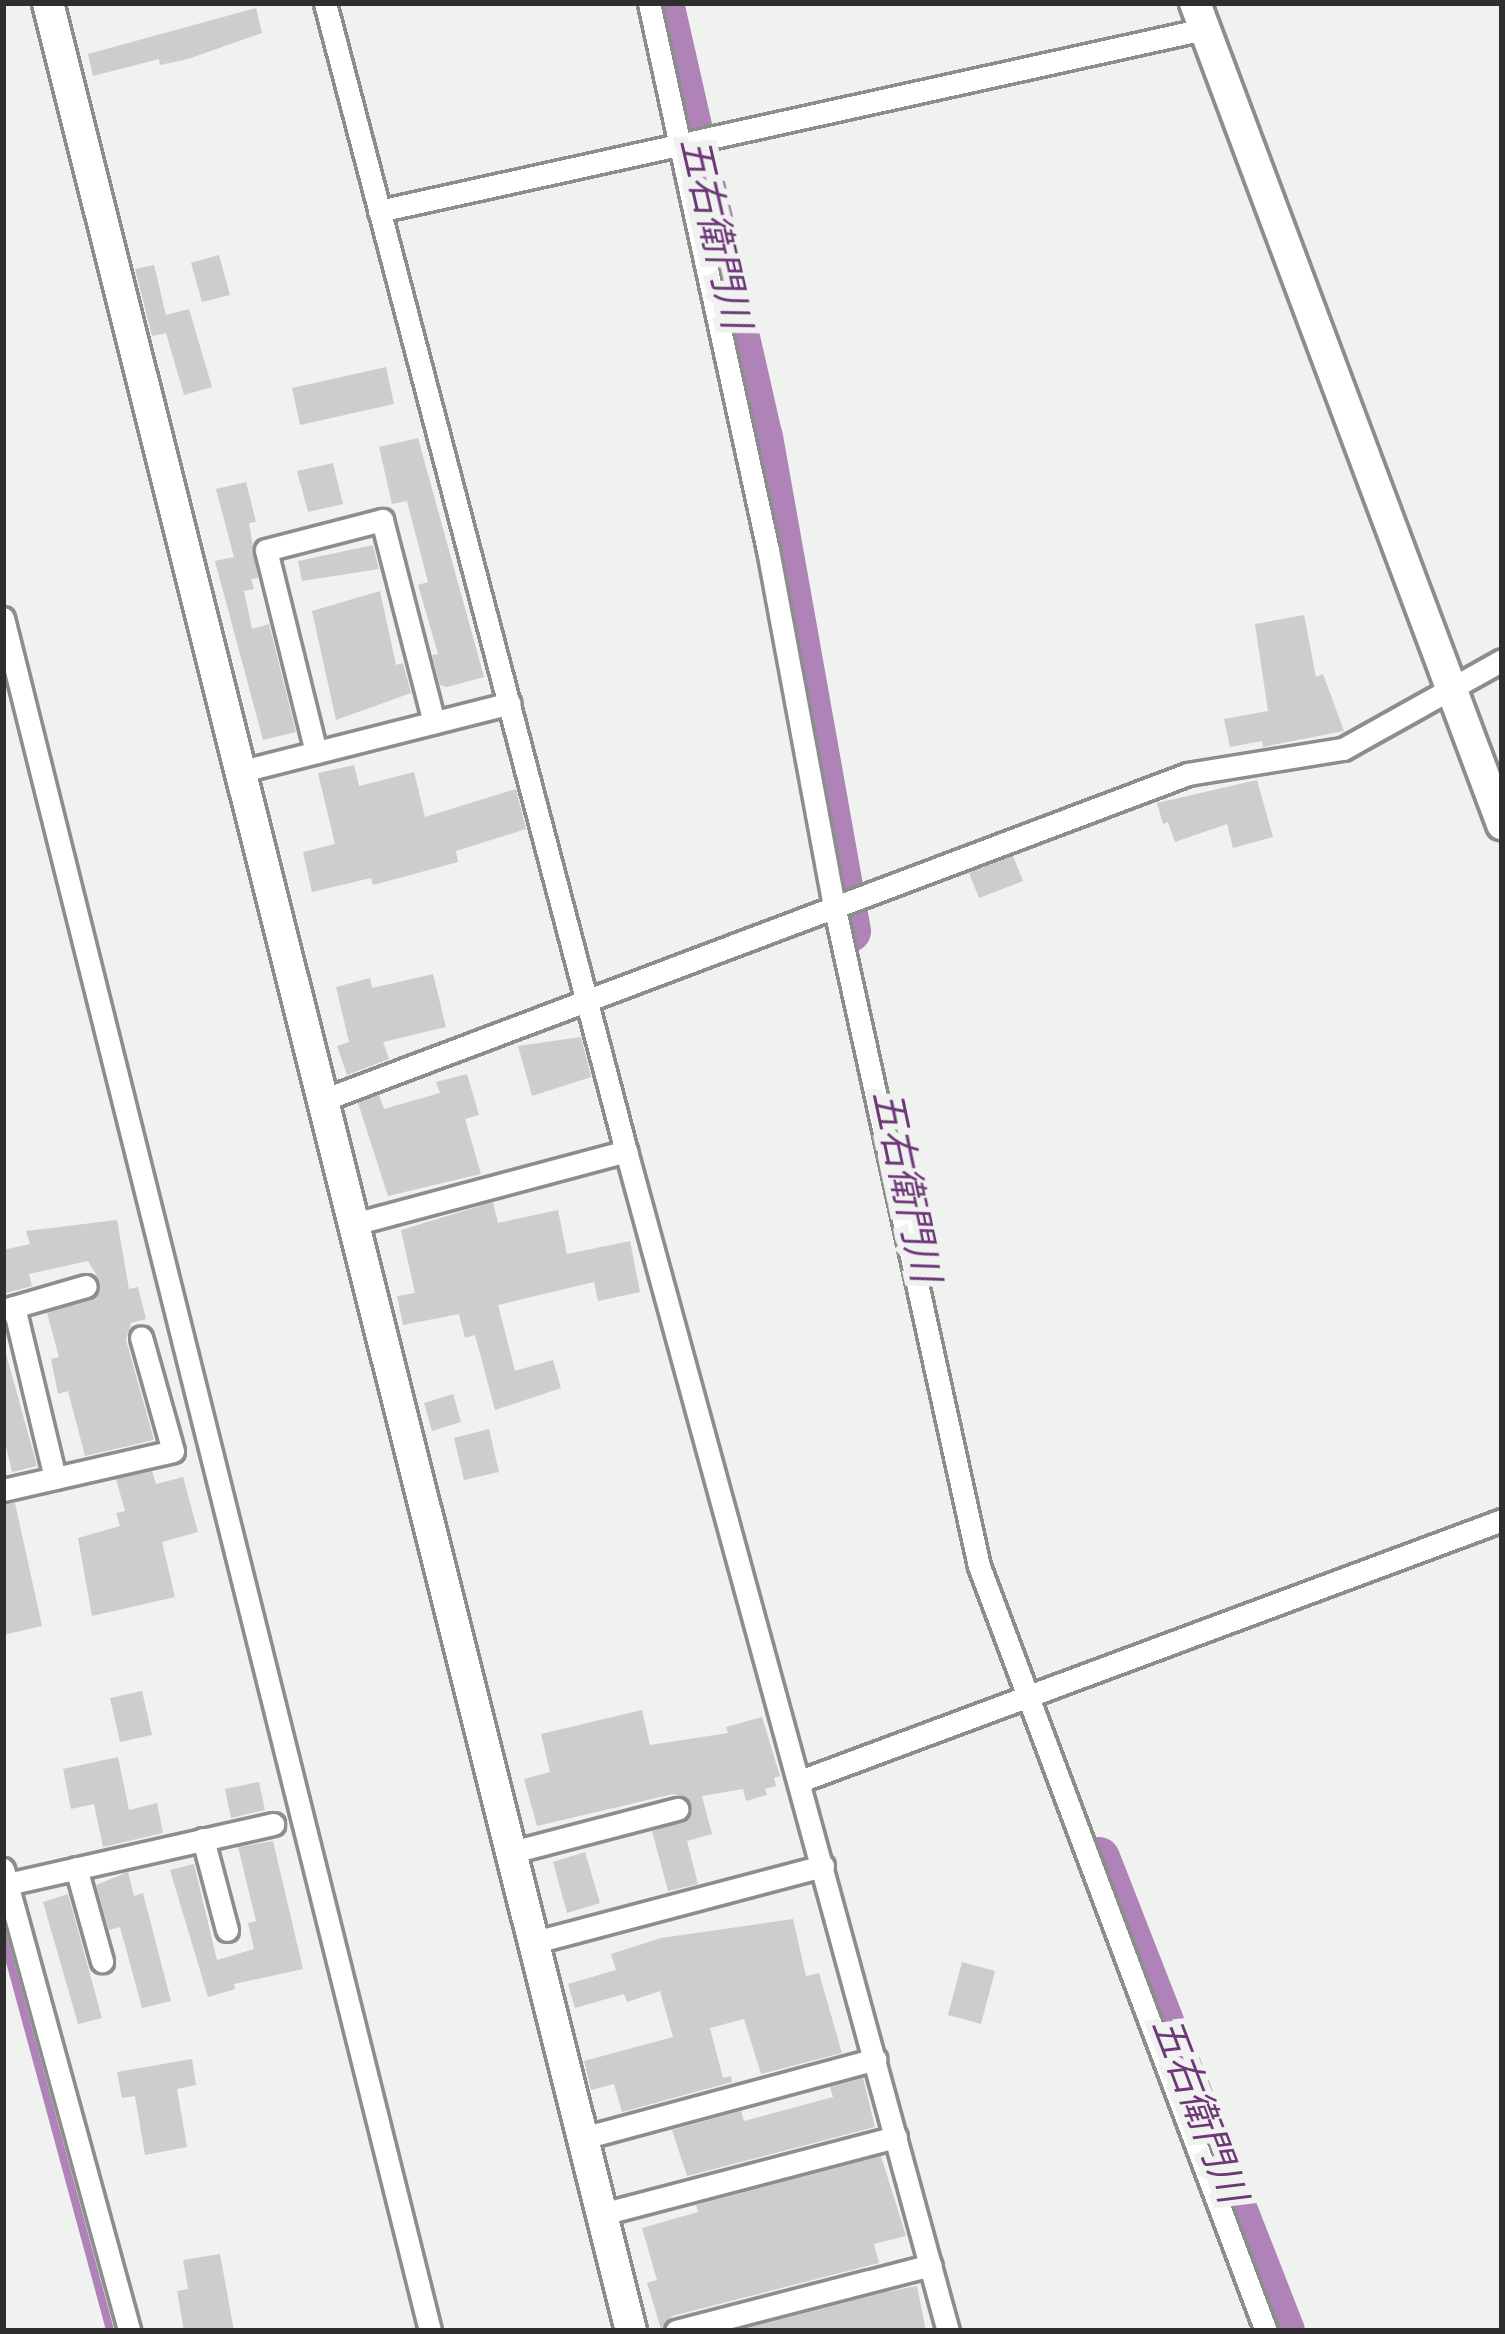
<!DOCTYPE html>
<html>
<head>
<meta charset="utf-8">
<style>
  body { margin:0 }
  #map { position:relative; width:1505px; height:2334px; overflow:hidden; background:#eff2ee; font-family:"DM Sans","Noto Sans JP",sans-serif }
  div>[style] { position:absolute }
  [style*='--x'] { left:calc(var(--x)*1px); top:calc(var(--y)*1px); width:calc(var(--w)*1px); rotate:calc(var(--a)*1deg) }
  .stream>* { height:8px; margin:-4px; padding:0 4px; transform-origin:4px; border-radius:4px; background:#af83b7 }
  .river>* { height:42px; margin:-21px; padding:0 21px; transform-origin:21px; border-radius:21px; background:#af83b7 }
  .building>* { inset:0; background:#cbceca }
  .roads { filter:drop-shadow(3px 0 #8b8e8a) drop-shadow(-3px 0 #8b8e8a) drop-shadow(0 3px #8b8e8a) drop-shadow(0 -3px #8b8e8a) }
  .street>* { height:21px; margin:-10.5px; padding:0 10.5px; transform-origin:10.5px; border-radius:10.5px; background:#fff }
  .secondary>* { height:30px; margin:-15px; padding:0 15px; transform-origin:15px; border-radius:15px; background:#fff }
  span { translate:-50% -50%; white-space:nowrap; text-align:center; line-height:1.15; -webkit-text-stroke:12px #eff2ee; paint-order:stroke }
  .water-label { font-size:39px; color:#6e3779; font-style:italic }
  .frame { position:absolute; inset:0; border:6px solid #2d2e2d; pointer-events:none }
</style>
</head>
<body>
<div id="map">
  <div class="stream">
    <div style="--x:3;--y:1936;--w:409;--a:74.8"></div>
  </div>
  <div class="river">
    <div style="--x:663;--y:3;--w:445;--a:77.2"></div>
    <div style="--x:762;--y:437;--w:502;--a:79.9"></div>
    <div style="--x:1099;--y:1858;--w:508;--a:68.64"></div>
  </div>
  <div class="building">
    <div style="clip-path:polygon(256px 8px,262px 33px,188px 59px,160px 65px,159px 59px,93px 76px,88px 54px)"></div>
    <div style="clip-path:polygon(219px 255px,230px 295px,202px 302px,191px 263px)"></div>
    <div style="clip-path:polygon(154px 265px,166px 315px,189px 309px,212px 387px,184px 395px,166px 333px,152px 336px,135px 269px)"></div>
    <div style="clip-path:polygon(386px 367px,394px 404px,300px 425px,292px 388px)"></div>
    <div style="clip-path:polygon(418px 438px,484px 677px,447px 687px,440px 685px,432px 655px,438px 654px,418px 585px,428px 582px,407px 501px,392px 504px,379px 447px)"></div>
    <div style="clip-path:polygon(333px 463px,343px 504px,308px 512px,297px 471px)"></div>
    <div style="clip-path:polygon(246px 482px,256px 522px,249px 523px,258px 578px,251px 579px,254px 589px,244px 591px,252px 629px,269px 624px,296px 732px,263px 740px,215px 561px,234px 557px,216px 489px)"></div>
    <div style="clip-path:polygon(373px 545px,379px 569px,302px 581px,298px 561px)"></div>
    <div style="clip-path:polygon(380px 591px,396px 665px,403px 663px,411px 693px,336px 720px,312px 611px)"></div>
    <div style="clip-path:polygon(1304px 615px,1316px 677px,1323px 674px,1344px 731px,1263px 747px,1262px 741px,1230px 747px,1224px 719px,1268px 711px,1255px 624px)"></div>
    <div style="clip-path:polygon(354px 765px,359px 786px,414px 772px,425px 817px,516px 789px,526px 829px,456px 851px,458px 862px,373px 885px,371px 878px,312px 892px,303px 852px,335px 844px,318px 773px)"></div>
    <div style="clip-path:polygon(1257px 780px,1273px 837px,1233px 848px,1227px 824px,1175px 842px,1168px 822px,1163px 824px,1157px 803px)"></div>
    <div style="clip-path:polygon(1013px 856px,1023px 881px,979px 898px,969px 873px)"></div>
    <div style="clip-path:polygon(433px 974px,446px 1027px,383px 1042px,389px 1059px,347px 1075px,337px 1046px,349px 1042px,336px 987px,370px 978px,372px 988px)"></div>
    <div style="clip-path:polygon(581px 1037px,591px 1077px,532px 1096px,518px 1046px)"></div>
    <div style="clip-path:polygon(467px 1074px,479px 1115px,465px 1119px,481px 1174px,388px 1196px,358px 1103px,379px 1095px,384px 1109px,440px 1093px,436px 1082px)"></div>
    <div style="clip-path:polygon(493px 1202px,498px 1223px,558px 1210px,567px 1254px,630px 1241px,640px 1292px,598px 1301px,594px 1282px,498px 1305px,515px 1371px,553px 1360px,561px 1388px,495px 1410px,475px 1335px,465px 1338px,459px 1314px,403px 1325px,397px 1296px,415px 1293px,401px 1230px)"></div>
    <div style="clip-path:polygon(117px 1220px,129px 1289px,138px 1287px,146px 1319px,131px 1323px,126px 1340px,154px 1440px,85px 1456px,68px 1391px,58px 1394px,51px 1359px,59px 1357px,47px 1313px,96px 1297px,100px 1281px,88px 1261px,29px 1274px,32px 1286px,3px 1294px,3px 1250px,30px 1244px,26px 1231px)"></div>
    <div style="clip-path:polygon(5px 1350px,37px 1466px,12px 1472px,3px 1434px)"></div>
    <div style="clip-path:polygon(453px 1394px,461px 1422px,432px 1431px,424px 1403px)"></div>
    <div style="clip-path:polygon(489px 1429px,499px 1472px,464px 1480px,454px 1438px)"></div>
    <div style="clip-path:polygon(152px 1471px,156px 1484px,183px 1477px,198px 1532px,162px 1542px,175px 1597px,92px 1616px,78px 1538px,120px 1526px,116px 1513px,125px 1511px,116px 1479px)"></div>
    <div style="clip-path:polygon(15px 1503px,42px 1626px,3px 1635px,3px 1505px)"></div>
    <div style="clip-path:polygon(142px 1691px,152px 1735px,120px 1742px,110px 1698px)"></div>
    <div style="clip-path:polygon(642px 1710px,650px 1745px,728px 1733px,726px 1727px,762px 1717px,780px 1776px,774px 1778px,776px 1786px,765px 1789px,767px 1795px,746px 1801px,743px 1789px,702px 1796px,712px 1834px,687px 1841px,698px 1884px,668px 1891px,652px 1831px,687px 1820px,692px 1812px,687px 1798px,673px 1794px,537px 1826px,524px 1779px,550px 1772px,541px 1734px)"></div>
    <div style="clip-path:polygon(118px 1757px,129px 1810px,157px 1803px,163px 1833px,103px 1847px,94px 1804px,71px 1809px,63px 1769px)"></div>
    <div style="clip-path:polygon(259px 1782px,265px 1810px,231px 1818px,225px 1789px)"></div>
    <div style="clip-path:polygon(273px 1841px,303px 1969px,234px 1984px,235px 1989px,208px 1997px,170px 1870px,194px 1864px,217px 1960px,254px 1949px,248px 1923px,256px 1921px,238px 1847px)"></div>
    <div style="clip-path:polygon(585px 1852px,600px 1903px,567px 1913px,553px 1862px)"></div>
    <div style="clip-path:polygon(128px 1872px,134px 1896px,143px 1893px,171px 2001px,142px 2008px,120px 1927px,109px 1930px,96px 1885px)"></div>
    <div style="clip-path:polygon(68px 1894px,102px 2018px,78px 2024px,43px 1902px)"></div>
    <div style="clip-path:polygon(793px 1919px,806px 1976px,819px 1973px,842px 2053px,761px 2074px,744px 2019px,710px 2028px,723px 2078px,731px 2076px,732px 2082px,622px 2112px,614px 2084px,591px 2090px,584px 2061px,673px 2037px,660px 1991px,627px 2002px,624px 1994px,575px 2008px,568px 1984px,616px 1970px,611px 1954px,661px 1938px)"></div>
    <div style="clip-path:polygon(962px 1962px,995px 1971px,981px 2024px,948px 2015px)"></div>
    <div style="clip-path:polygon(192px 2059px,196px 2085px,177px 2089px,187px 2147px,145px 2155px,135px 2096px,122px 2098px,117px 2072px)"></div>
    <div style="clip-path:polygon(863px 2078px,875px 2127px,687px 2176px,672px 2130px,741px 2111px,744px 2121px,833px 2097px,830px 2087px)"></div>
    <div style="clip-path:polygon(881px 2156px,906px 2236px,874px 2244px,879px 2263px,672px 2316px,661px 2329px,647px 2283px,657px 2280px,642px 2228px,698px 2212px,696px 2205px)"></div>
    <div style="clip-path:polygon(220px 2254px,234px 2331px,184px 2331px,177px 2291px,188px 2289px,183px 2260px)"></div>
    <div style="clip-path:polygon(917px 2286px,926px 2331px,736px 2331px,886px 2292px)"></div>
  </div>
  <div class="roads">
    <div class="street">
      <div style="--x:325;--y:3;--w:1187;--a:75.31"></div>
      <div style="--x:626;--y:1151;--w:1223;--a:74.74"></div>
      <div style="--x:649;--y:3;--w:560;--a:77.73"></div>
      <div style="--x:768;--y:550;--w:361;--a:79.5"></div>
      <div style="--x:834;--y:905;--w:677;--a:77.63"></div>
      <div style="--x:979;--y:1566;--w:817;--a:69.44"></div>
      <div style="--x:379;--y:211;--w:845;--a:-12.44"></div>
      <div style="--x:3;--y:618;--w:1765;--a:76"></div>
      <div style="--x:316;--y:752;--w:208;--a:-103.9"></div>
      <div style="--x:266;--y:550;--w:120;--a:-14.5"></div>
      <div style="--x:382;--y:520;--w:209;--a:75.6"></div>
      <div style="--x:242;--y:771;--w:276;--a:-14.2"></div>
      <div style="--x:323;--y:1100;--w:924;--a:-20.65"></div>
      <div style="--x:1188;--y:774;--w:157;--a:-9.2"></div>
      <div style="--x:1343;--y:749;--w:182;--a:-29.2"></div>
      <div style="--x:354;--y:1224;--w:282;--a:-15"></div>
      <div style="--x:14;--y:1307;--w:176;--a:76.5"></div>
      <div style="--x:3;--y:1310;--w:86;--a:-16.1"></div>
      <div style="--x:3;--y:1490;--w:174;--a:-12.9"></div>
      <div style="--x:173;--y:1451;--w:118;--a:-105.7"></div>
      <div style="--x:800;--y:1781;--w:749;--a:-20.39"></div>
      <div style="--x:203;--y:1839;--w:94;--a:75.2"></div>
      <div style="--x:512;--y:1852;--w:171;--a:-14.6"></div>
      <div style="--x:76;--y:1868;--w:97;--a:74.4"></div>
      <div style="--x:3;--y:1869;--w:479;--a:74.7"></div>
      <div style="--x:3;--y:1885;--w:277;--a:-12.7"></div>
      <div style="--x:535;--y:1942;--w:298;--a:-14.8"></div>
      <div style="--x:583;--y:2138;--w:303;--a:-15.1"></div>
      <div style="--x:602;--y:2214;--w:304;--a:-14.7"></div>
      <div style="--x:676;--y:2331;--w:263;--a:-14.5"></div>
    </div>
    <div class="secondary">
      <div style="--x:48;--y:3;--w:2400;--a:75.94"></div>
      <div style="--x:1195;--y:3;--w:877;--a:69.5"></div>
    </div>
  </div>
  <div class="water-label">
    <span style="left:715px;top:233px;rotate:77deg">五右衛門川</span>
    <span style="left:906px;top:1186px;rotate:78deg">五右衛門川</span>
    <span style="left:1199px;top:2110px;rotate:69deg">五右衛門川</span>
  </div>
  <div class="frame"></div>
</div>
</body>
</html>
